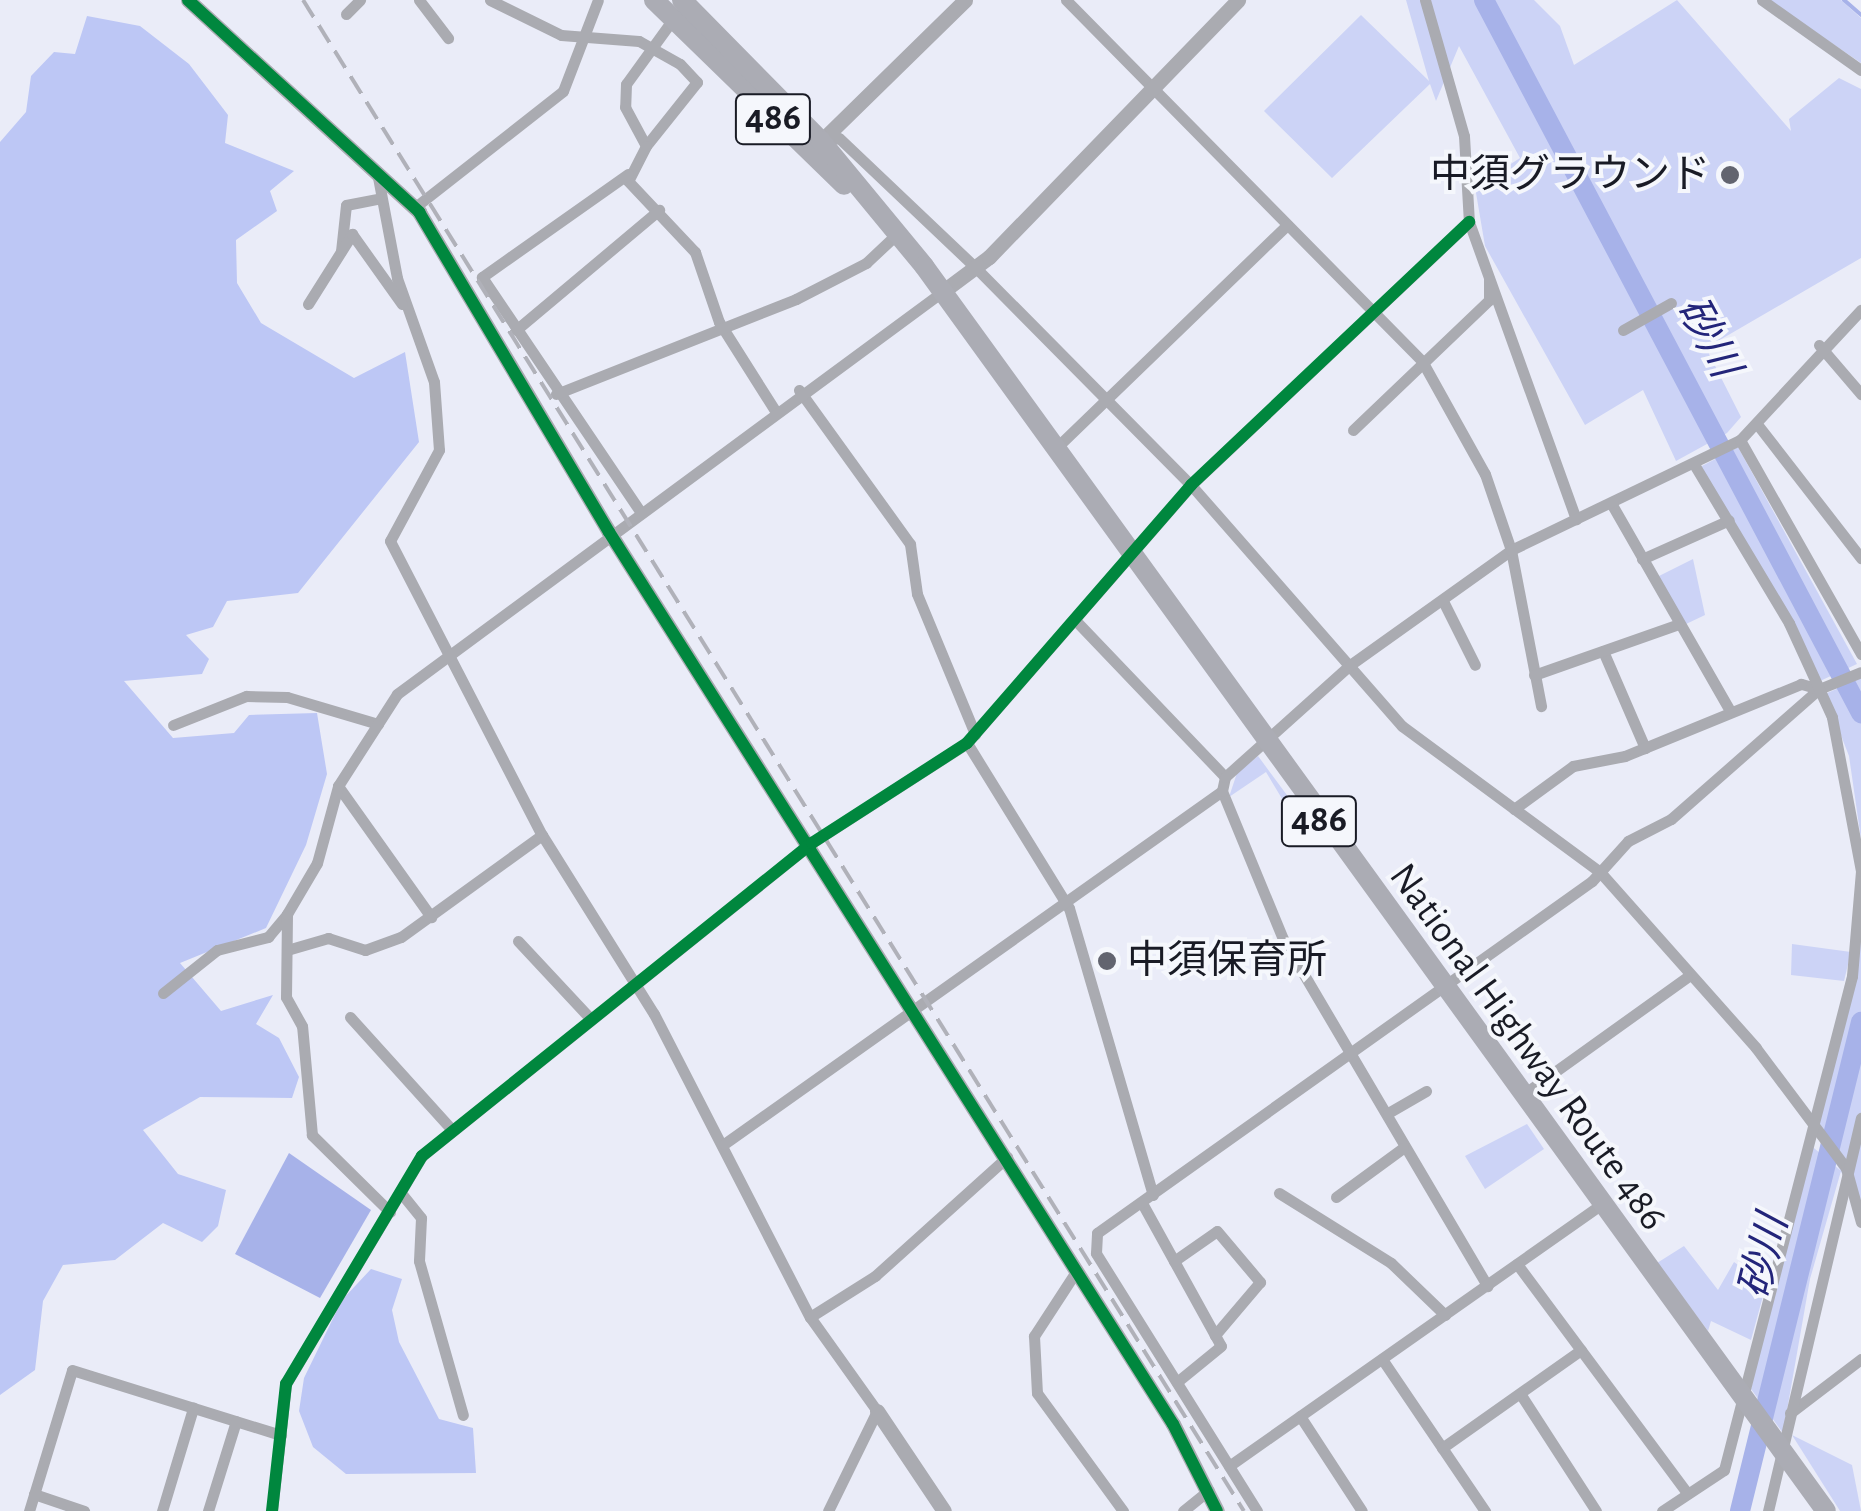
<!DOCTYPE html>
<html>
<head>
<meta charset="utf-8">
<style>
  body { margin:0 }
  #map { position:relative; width:1861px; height:1511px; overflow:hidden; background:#eaecf8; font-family:"Alegreya Sans","Noto Sans JP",sans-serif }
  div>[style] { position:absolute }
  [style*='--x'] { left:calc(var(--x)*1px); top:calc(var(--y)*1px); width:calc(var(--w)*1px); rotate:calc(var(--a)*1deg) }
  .green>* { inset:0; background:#ccd3f6 }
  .forest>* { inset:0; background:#bdc7f5 }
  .water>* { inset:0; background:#a7b2e9 }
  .stream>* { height:4px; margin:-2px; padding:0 2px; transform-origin:2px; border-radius:2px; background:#a7b2e9 }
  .river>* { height:20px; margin:-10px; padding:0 10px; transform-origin:10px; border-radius:10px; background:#a7b2e9 }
  .minor>* { height:11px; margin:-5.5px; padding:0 5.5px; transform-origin:5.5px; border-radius:5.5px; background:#aaabb1 }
  .tertiary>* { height:15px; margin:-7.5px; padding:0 7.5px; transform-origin:7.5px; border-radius:7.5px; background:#aaabb1 }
  .trunk>* { height:20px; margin:-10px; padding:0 10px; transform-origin:10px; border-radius:10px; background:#abacb4 }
  .rail>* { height:4px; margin-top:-2px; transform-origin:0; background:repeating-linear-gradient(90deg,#b0b1b9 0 20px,transparent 0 30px) }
  .cycleway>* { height:12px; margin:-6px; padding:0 6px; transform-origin:6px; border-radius:6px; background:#00873e }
  .dots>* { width:28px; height:28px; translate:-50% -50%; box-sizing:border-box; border:5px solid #f5f7fc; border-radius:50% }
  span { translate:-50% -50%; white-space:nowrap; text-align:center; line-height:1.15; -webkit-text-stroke:8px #f5f7fc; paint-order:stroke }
  .shield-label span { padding:2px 8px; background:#f5f7fc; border:2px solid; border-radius:8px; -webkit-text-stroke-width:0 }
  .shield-label { font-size:38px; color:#191b25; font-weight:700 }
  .poi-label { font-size:40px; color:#191b25 }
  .right { translate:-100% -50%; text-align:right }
  .left { translate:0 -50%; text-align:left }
  .street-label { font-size:40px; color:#191b25 }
  .water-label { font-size:42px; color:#23257a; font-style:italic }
</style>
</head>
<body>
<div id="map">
  <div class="green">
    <div style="clip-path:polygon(1406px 0,1534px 0,1560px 26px,1574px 65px,1677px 0,1791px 131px,1789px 119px,1839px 78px,1861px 89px,1861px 258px,1706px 348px,1741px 417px,1727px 433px,1676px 461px,1643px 390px,1585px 425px,1485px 246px,1475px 187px,1520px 158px,1459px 46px,1436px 101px,1430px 84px,1332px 178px,1264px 111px,1361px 15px,1429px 81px)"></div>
    <div style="clip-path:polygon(1768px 0,1841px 0,1861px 18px,1861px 63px)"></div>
    <div style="clip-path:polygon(1738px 447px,1857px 664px,1820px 681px,1700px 467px)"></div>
    <div style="clip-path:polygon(1693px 559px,1705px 615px,1684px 625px,1657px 577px)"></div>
    <div style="clip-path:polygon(1861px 678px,1861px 839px,1849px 756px,1825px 694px)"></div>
    <div style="clip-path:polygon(1258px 756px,1295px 806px,1290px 812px,1266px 772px,1229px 797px,1237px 773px)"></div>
    <div style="clip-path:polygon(1861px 917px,1861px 1204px,1812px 1125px)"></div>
    <div style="clip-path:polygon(1792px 944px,1851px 952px,1844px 981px,1791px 975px)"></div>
    <div style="clip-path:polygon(1527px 1124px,1544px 1149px,1485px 1189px,1465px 1156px)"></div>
    <div style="clip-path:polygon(1808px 1143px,1841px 1171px,1810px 1279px,1783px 1433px,1751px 1389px)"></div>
    <div style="clip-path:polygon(1684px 1246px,1718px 1290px,1734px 1262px,1766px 1285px,1751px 1340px,1711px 1321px,1708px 1331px,1657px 1263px)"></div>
    <div style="clip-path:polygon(1792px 1435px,1852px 1465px,1861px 1511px,1840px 1511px)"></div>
  </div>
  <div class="forest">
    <div style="clip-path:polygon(87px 16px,140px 26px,189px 64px,228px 115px,225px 143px,294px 171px,270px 191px,277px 211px,236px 240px,237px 283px,261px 323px,354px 378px,405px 352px,419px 442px,298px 593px,227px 601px,213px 627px,186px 635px,209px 659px,202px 674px,124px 681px,173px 738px,234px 733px,249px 715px,317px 713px,327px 774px,306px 845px,266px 928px,180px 963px,221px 1011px,273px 995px,256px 1024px,279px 1038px,299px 1077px,292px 1098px,200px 1097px,143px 1130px,178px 1174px,226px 1190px,218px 1226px,202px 1242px,163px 1223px,115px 1260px,63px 1265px,43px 1301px,35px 1370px,0 1395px,0 142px,26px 112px,31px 76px,54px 52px,75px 54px)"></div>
    <div style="clip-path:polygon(371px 1269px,402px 1279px,392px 1310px,399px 1342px,439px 1419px,473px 1428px,476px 1473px,346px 1474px,313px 1447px,299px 1411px,304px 1378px,342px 1300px)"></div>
  </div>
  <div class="water">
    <div style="clip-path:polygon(289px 1153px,371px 1210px,320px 1298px,235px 1254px)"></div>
  </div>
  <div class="stream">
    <div style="--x:1844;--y:0;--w:23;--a:41"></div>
  </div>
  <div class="river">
    <div style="--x:1484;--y:0;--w:807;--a:62.13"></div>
    <div style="--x:1740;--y:1511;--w:504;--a:-76.1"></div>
  </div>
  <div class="minor">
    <div style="--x:419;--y:0;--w:48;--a:52.7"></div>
    <div style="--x:490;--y:0;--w:79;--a:26.2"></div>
    <div style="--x:561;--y:35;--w:78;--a:4.4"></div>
    <div style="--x:639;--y:41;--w:47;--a:29.3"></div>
    <div style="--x:680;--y:64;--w:25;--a:47"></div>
    <div style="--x:697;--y:82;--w:82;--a:128.6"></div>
    <div style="--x:1066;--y:0;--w:507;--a:45.4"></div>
    <div style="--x:1422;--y:361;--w:129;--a:60.9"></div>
    <div style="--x:1485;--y:474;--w:80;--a:71.1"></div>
    <div style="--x:1511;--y:550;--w:159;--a:79.1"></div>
    <div style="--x:1425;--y:0;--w:141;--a:74"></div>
    <div style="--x:1464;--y:136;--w:86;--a:86.7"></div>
    <div style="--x:1469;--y:222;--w:316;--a:70.2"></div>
    <div style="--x:1762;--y:0;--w:121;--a:35.3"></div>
    <div style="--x:346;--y:14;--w:20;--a:-45"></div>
    <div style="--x:676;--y:15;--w:85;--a:125.9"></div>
    <div style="--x:626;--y:84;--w:23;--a:92"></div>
    <div style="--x:625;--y:107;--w:44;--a:61.7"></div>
    <div style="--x:646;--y:146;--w:39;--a:117"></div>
    <div style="--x:628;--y:181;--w:98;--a:46.7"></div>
    <div style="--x:695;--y:252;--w:74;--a:71.1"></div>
    <div style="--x:719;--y:322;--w:103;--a:57.7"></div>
    <div style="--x:821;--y:141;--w:18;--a:-9"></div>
    <div style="--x:839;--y:138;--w:187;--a:43.5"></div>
    <div style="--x:975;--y:267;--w:307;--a:45.3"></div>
    <div style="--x:1191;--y:485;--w:320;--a:48.8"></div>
    <div style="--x:1402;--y:726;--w:246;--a:36.4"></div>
    <div style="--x:1600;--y:872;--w:235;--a:48.4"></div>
    <div style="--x:1756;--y:1048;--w:150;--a:53.1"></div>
    <div style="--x:1846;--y:1168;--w:56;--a:74.5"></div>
    <div style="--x:377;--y:172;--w:108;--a:79.3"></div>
    <div style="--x:397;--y:278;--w:110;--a:70.4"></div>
    <div style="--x:434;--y:382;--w:68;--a:85.8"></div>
    <div style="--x:439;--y:450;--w:103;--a:118.3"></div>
    <div style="--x:390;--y:541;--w:331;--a:62.7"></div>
    <div style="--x:542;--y:835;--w:211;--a:58"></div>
    <div style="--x:654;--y:1014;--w:341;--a:62.8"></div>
    <div style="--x:810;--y:1317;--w:115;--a:54.5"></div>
    <div style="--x:877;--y:1411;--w:111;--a:116.1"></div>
    <div style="--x:628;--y:174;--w:179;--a:144.8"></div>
    <div style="--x:482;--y:277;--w:282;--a:56"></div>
    <div style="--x:414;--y:208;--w:189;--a:-38.1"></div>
    <div style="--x:563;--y:91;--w:97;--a:-69"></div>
    <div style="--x:341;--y:251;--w:46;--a:-83.8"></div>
    <div style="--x:346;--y:205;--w:32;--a:-11"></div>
    <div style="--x:308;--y:304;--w:83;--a:-57.8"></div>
    <div style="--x:352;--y:234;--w:86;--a:54.5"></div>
    <div style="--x:516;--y:330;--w:187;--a:-40"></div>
    <div style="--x:1623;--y:330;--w:55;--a:-29.4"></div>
    <div style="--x:1819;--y:345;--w:65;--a:49.4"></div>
    <div style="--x:799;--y:390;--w:190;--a:54.2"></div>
    <div style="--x:910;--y:544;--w:50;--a:82"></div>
    <div style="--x:917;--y:594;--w:152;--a:67.5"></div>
    <div style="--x:556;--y:394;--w:258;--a:-21.6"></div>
    <div style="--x:796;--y:299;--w:79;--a:-27.2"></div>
    <div style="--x:866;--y:263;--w:44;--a:-43.2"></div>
    <div style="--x:1757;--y:424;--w:170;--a:52.2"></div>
    <div style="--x:1353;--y:430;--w:188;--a:-43.7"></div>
    <div style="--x:1489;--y:300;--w:21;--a:-90"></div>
    <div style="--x:1740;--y:440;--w:246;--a:60.5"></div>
    <div style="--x:1054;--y:450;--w:324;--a:-44"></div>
    <div style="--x:1611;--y:503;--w:240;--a:60.2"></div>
    <div style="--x:1642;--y:559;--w:95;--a:-24.1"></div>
    <div style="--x:1444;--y:603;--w:69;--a:63.4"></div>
    <div style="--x:1077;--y:622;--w:214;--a:46.3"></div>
    <div style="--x:1603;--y:651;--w:106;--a:66.6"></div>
    <div style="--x:1534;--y:675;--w:154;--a:-19.4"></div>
    <div style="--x:1819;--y:689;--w:45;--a:-22"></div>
    <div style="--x:173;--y:725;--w:79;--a:-21.7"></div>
    <div style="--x:246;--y:696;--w:41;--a:1.4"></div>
    <div style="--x:287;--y:697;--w:95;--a:16.5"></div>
    <div style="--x:967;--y:743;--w:194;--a:58.3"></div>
    <div style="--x:1069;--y:908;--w:299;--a:73.7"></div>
    <div style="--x:338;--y:786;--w:161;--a:54.6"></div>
    <div style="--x:1222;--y:791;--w:160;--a:67.6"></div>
    <div style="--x:1283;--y:939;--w:403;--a:59.5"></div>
    <div style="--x:518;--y:941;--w:103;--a:47"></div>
    <div style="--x:287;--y:950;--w:43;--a:-16.3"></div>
    <div style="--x:328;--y:938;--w:39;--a:18"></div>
    <div style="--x:365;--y:950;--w:38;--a:-20"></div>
    <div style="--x:401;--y:937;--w:174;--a:-35.9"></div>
    <div style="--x:163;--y:993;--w:69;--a:-38.5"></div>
    <div style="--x:217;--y:950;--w:53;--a:-14.3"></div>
    <div style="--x:268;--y:937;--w:30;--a:-50"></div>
    <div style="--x:350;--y:1017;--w:152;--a:47.9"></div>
    <div style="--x:1521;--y:1096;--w:204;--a:-35.6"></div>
    <div style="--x:1388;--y:1113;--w:44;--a:-30.1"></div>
    <div style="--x:724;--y:1144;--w:610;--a:-35.33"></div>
    <div style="--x:1222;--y:791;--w:14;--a:-78"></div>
    <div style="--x:1225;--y:777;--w:168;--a:-41.9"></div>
    <div style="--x:1350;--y:665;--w:198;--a:-35.5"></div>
    <div style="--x:1511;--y:550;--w:254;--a:-25.7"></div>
    <div style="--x:1740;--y:440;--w:178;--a:-47.1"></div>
    <div style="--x:401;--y:1193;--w:32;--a:51"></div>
    <div style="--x:421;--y:1218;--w:43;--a:92.7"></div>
    <div style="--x:419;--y:1261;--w:160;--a:74.1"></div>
    <div style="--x:1279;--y:1193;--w:132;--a:32"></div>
    <div style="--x:1391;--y:1263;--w:75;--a:43.9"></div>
    <div style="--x:1336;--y:1197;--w:83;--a:-36.2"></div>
    <div style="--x:1142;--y:1203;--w:163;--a:61.1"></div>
    <div style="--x:1221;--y:1346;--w:57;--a:140.7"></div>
    <div style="--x:390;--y:1212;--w:110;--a:-135.4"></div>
    <div style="--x:312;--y:1135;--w:109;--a:-95.2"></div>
    <div style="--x:302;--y:1026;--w:33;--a:-119"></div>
    <div style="--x:286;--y:997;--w:83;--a:-89.3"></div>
    <div style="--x:287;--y:914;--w:59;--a:-59.5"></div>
    <div style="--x:317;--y:863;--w:80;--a:-74.7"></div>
    <div style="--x:338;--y:786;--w:109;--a:-57.3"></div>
    <div style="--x:397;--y:694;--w:677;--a:-36.41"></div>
    <div style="--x:1174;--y:1261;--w:52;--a:-34.9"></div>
    <div style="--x:1217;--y:1231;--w:67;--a:49.9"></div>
    <div style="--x:1260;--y:1282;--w:70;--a:130.3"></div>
    <div style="--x:1517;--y:1264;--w:285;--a:53.4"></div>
    <div style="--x:1077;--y:1270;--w:79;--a:123.1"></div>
    <div style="--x:1034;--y:1336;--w:57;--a:87"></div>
    <div style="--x:1037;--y:1393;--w:146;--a:53.9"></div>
    <div style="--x:810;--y:1317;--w:77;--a:-32.2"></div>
    <div style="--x:875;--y:1276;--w:178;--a:-42"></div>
    <div style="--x:1382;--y:1359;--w:184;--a:55.9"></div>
    <div style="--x:1521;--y:1395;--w:138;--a:57.1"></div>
    <div style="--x:1790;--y:1413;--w:89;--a:-37.3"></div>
    <div style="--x:1300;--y:1416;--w:113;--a:56.9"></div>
    <div style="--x:1442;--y:1448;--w:170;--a:-35.2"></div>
    <div style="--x:1229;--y:1466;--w:454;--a:-35.1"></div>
    <div style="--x:34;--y:1494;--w:53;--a:18.8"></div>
    <div style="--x:29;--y:1511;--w:147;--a:-73"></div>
    <div style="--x:72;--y:1370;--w:219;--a:17.3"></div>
    <div style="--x:162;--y:1511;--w:108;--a:-73.2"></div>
    <div style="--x:208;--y:1511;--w:94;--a:-72.7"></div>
    <div style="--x:272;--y:1511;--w:128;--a:-83.7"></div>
    <div style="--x:286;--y:1384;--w:265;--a:-59.2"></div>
    <div style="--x:422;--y:1156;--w:500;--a:-38.75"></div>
    <div style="--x:812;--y:843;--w:184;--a:-32.8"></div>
    <div style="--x:967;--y:743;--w:342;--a:-49"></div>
    <div style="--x:1191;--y:485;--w:383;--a:-43.4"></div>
    <div style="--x:1183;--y:1511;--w:33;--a:-39"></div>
    <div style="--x:1257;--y:1511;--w:304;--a:-122"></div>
    <div style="--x:1096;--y:1253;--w:20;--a:-87"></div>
    <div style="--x:1097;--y:1233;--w:607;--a:-35.42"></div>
    <div style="--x:1592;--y:881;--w:54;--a:-48"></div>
    <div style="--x:1628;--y:841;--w:48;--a:-27.1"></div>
    <div style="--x:1671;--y:819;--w:197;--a:-41.3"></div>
    <div style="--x:1819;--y:689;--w:19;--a:-164"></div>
    <div style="--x:1801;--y:684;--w:190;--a:157.8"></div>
    <div style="--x:1625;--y:756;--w:53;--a:169.1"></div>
    <div style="--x:1573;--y:766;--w:73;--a:143.9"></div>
    <div style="--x:1662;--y:1511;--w:74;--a:-33.5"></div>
    <div style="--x:1724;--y:1470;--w:510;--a:-75.47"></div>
    <div style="--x:1852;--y:976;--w:105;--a:-85.1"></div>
    <div style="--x:1861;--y:871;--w:157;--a:-100.7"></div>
    <div style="--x:1832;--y:717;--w:103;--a:-114.6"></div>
    <div style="--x:1789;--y:623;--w:185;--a:-120.9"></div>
    <div style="--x:1768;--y:1511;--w:404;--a:-76.7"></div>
  </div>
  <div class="tertiary">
    <div style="--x:188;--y:0;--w:314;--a:42.5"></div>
    <div style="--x:419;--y:212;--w:372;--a:59.3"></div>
    <div style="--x:609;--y:532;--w:1055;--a:57.7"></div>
    <div style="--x:1173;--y:1424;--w:97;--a:63.2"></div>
    <div style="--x:815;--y:147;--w:210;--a:-44.4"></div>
    <div style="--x:942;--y:292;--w:59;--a:-36.7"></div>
    <div style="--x:989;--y:257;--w:358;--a:-45.9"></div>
    <div style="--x:877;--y:1411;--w:120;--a:56.2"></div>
  </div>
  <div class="trunk">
    <div style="--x:654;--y:0;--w:265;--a:44.2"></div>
    <div style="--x:682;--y:0;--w:198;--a:45.4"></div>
    <div style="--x:821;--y:141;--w:162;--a:50.5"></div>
    <div style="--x:924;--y:266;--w:1537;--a:54.08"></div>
  </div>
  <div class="rail">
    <div style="--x:303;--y:0;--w:1780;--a:58.09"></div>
  </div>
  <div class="cycleway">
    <div style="--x:188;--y:0;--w:314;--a:42.5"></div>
    <div style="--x:419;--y:212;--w:372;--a:59.3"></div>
    <div style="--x:609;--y:532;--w:1055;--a:57.7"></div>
    <div style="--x:1173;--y:1424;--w:97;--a:63.2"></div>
    <div style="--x:272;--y:1511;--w:128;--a:-83.7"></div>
    <div style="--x:286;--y:1384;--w:265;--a:-59.2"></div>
    <div style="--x:422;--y:1156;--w:500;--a:-38.75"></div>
    <div style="--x:812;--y:843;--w:184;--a:-32.8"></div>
    <div style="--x:967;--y:743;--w:342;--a:-49"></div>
    <div style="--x:1191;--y:485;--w:383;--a:-43.4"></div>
  </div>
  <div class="dots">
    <div style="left:1730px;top:175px;background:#62646f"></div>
    <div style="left:1107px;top:961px;background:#62646f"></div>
  </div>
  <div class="shield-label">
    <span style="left:773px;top:119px">486</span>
    <span style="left:1319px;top:821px">486</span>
  </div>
  <div class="poi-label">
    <span class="right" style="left:1710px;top:175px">中須グラウンド</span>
    <span class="left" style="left:1127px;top:961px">中須保育所</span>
  </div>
  <div class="street-label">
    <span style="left:1528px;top:1047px;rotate:54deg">National Highway Route 486</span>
  </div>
  <div class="water-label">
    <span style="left:1708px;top:337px;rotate:62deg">砂川</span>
    <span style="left:1764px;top:1257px;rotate:-76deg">砂川</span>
  </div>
</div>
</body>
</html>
